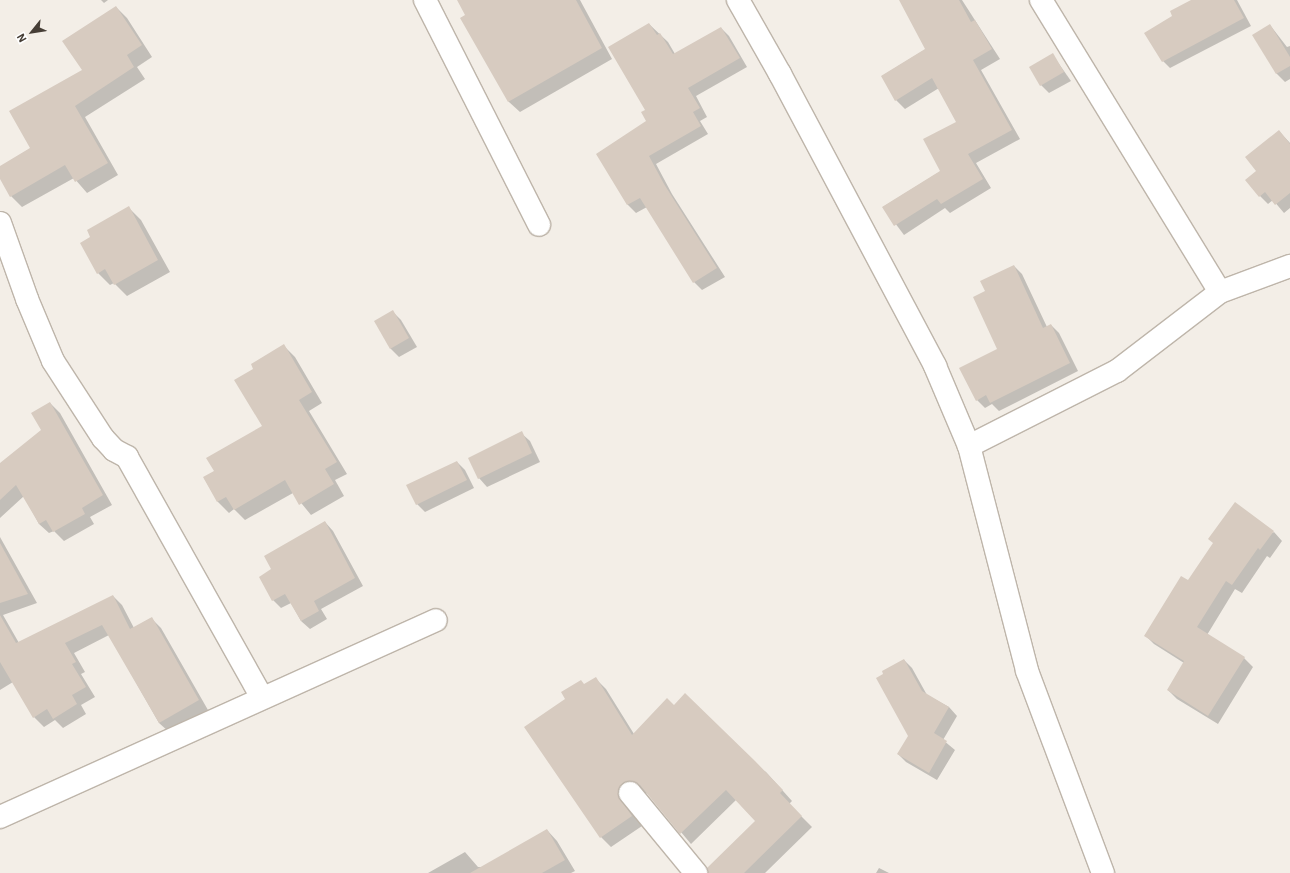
<!DOCTYPE html>
<html>
<head>
<meta charset="utf-8">
<style>
  body { margin:0 }
  #map { position:relative; width:1290px; height:873px; overflow:hidden; background:#f3eee7; font-family:"IBM Plex Sans",sans-serif }
  div>[style] { position:absolute }
  [style*='--x'] { left:calc(var(--x)*1px); top:calc(var(--y)*1px); width:calc(var(--w)*1px); rotate:calc(var(--a)*1deg) }
  .shadow>* { inset:0; background:#0003 }
  .building>* { inset:0; background:#d7cbc0 }
  .roads { filter:drop-shadow(1px 0 #beb5aa) drop-shadow(-1px 0 #beb5aa) drop-shadow(0 1px #beb5aa) drop-shadow(0 -1px #beb5aa) }
  .street>* { height:22px; margin:-11px; padding:0 11px; transform-origin:11px; border-radius:11px; background:#fff }
  span { translate:-50% -50%; white-space:nowrap; text-align:center; line-height:1.15; -webkit-text-stroke:3.5px #fff; paint-order:stroke }
  .north { position:absolute; left:12px; top:12px; width:40px; height:40px; -webkit-text-stroke:3px #fff; paint-order:stroke; rotate:240deg; font-size:11px; font-weight:700; line-height:16px; text-align:center; color:#463e36 }
  .north::after { content:''; display:block; margin:auto; width:14px; height:18px; background:#463e36; clip-path:polygon(50% 0,100% 100%,50% 72%,0 100%) }
</style>
</head>
<body>
<div id="map">
  <div class="shadow">
    <div style="clip-path:polygon(101px 0,108px 0,104px 3px)"></div>
    <div style="clip-path:polygon(458px 0,580px 0,612px 59px,520px 112px,509px 102px,461px 18px,467px 15px)"></div>
    <div style="clip-path:polygon(900px 0,962px 0,1000px 59px,981px 70px,1020px 139px,976px 163px,991px 188px,950px 213px,945px 208px,904px 235px,883px 207px,941px 171px,957px 122px,939px 88px,905px 109px,896px 100px,882px 76px,926px 49px)"></div>
    <div style="clip-path:polygon(1193px 0,1237px 0,1251px 26px,1170px 68px,1163px 61px,1174px 16px)"></div>
    <div style="clip-path:polygon(116px 7px,127px 18px,152px 57px,137px 67px,145px 79px,85px 117px,118px 175px,87px 193px,74px 178px,22px 207px,11px 196px,0 177px,0 167px,31px 148px,83px 71px)"></div>
    <div style="clip-path:polygon(649px 24px,668px 42px,675px 54px,721px 28px,729px 36px,747px 67px,696px 96px,707px 117px,700px 121px,708px 134px,656px 164px,672px 194px,725px 277px,702px 290px,694px 282px,647px 207px,636px 213px,628px 205px,597px 154px,648px 121px)"></div>
    <div style="clip-path:polygon(1270px 25px,1287px 47px,1290px 46px,1290px 79px,1285px 82px,1277px 74px,1254px 35px)"></div>
    <div style="clip-path:polygon(1052px 54px,1071px 81px,1049px 93px,1041px 85px)"></div>
    <div style="clip-path:polygon(1279px 131px,1290px 143px,1290px 208px,1284px 213px,1273px 200px,1268px 204px,1260px 196px,1258px 171px)"></div>
    <div style="clip-path:polygon(129px 208px,141px 220px,170px 272px,127px 296px,114px 283px,110px 285px,98px 273px)"></div>
    <div style="clip-path:polygon(1014px 266px,1022px 274px,1047px 327px,1051px 325px,1059px 333px,1078px 371px,999px 411px,992px 404px,985px 408px,977px 400px,998px 349px,986px 292px)"></div>
    <div style="clip-path:polygon(393px 312px,401px 320px,417px 347px,399px 357px,391px 349px,376px 322px)"></div>
    <div style="clip-path:polygon(284px 346px,295px 357px,322px 403px,309px 411px,347px 474px,335px 480px,344px 496px,311px 515px,293px 493px,245px 520px,234px 509px,229px 513px,218px 502px,204px 478px,215px 471px,264px 427px,255px 369px)"></div>
    <div style="clip-path:polygon(50px 403px,60px 413px,112px 505px,90px 517px,94px 524px,64px 541px,54px 531px,49px 533px,39px 524px,24px 496px,0 518px,0 465px,42px 430px)"></div>
    <div style="clip-path:polygon(521px 433px,530px 441px,540px 462px,487px 487px,479px 478px)"></div>
    <div style="clip-path:polygon(457px 462px,465px 470px,474px 488px,425px 512px,417px 504px)"></div>
    <div style="clip-path:polygon(325px 522px,333px 531px,363px 586px,321px 609px,327px 619px,310px 629px,301px 621px,291px 603px,281px 608px,273px 600px,273px 570px)"></div>
    <div style="clip-path:polygon(1274px 532px,1282px 541px,1270px 558px,1267px 556px,1242px 593px,1235px 589px,1207px 635px,1244px 658px,1253px 667px,1218px 724px,1177px 699px,1168px 690px,1184px 663px,1154px 644px,1145px 635px,1188px 581px)"></div>
    <div style="clip-path:polygon(0 537px,37px 603px,3px 615px,19px 643px,113px 596px,122px 605px,134px 628px,151px 618px,161px 628px,208px 710px,169px 732px,159px 723px,109px 635px,74px 653px,85px 672px,81px 674px,95px 697px,81px 705px,86px 714px,63px 728px,55px 720px,44px 727px,34px 717px,13px 682px,0 690px)"></div>
    <div style="clip-path:polygon(904px 660px,912px 668px,927px 695px,949px 707px,957px 716px,943px 740px,955px 750px,937px 780px,906px 762px,898px 754px,909px 736px,885px 675px)"></div>
    <div style="clip-path:polygon(596px 679px,606px 689px,634px 734px,674px 706px,766px 772px,792px 801px,789px 804px,812px 827px,765px 873px,709px 873px,756px 821px,736px 800px,691px 844px,649px 794px,638px 791px,628px 806px,642px 826px,611px 847px,601px 837px,585px 685px)"></div>
    <div style="clip-path:polygon(547px 830px,557px 841px,575px 871px,571px 873px,428px 873px,465px 852px,478px 867px,483px 867px)"></div>
    <div style="clip-path:polygon(879px 868px,889px 873px,876px 873px)"></div>
  </div>
  <div class="building">
    <div style="clip-path:polygon(457px 0,576px 0,602px 48px,508px 102px,460px 18px,465px 15px)"></div>
    <div style="clip-path:polygon(899px 0,959px 0,971px 22px,975px 20px,992px 49px,973px 60px,1012px 130px,968px 154px,983px 179px,941px 204px,937px 199px,894px 226px,882px 207px,940px 171px,923px 139px,956px 122px,932px 78px,895px 101px,881px 76px,925px 49px)"></div>
    <div style="clip-path:polygon(1191px 0,1234px 0,1244px 18px,1162px 62px,1144px 33px,1172px 16px,1170px 11px)"></div>
    <div style="clip-path:polygon(116px 6px,142px 45px,127px 55px,134px 67px,75px 106px,108px 163px,75px 182px,65px 165px,10px 197px,0 179px,0 166px,30px 148px,9px 111px,82px 70px,62px 41px)"></div>
    <div style="clip-path:polygon(649px 23px,657px 35px,660px 33px,673px 54px,721px 27px,740px 58px,688px 88px,700px 108px,693px 112px,701px 126px,649px 156px,664px 184px,717px 268px,693px 283px,640px 198px,627px 205px,596px 154px,646px 121px,641px 112px,645px 110px,608px 47px)"></div>
    <div style="clip-path:polygon(1270px 24px,1290px 57px,1290px 66px,1276px 74px,1252px 35px)"></div>
    <div style="clip-path:polygon(1053px 53px,1064px 72px,1040px 86px,1029px 67px)"></div>
    <div style="clip-path:polygon(1279px 130px,1290px 144px,1290px 193px,1275px 205px,1265px 192px,1259px 197px,1245px 180px,1256px 171px,1245px 157px)"></div>
    <div style="clip-path:polygon(129px 206px,158px 260px,114px 285px,105px 269px,97px 274px,80px 243px,90px 237px,87px 230px)"></div>
    <div style="clip-path:polygon(1014px 265px,1043px 328px,1051px 324px,1070px 363px,990px 403px,986px 395px,976px 401px,959px 368px,997px 349px,973px 297px,985px 291px,980px 281px)"></div>
    <div style="clip-path:polygon(393px 310px,409px 338px,390px 349px,374px 321px)"></div>
    <div style="clip-path:polygon(284px 344px,312px 392px,299px 400px,337px 462px,325px 469px,334px 484px,299px 505px,285px 480px,234px 510px,226px 497px,217px 502px,203px 477px,214px 471px,206px 458px,262px 426px,234px 380px,253px 369px,251px 364px)"></div>
    <div style="clip-path:polygon(50px 402px,103px 495px,82px 508px,85px 514px,53px 532px,46px 520px,39px 524px,16px 485px,0 500px,0 463px,41px 430px,31px 413px)"></div>
    <div style="clip-path:polygon(522px 431px,532px 453px,478px 479px,468px 458px)"></div>
    <div style="clip-path:polygon(457px 461px,467px 480px,416px 505px,406px 485px)"></div>
    <div style="clip-path:polygon(1235px 502px,1274px 531px,1260px 550px,1258px 548px,1232px 585px,1226px 581px,1197px 627px,1245px 657px,1208px 716px,1167px 690px,1184px 661px,1144px 636px,1181px 576px,1188px 580px,1213px 543px,1208px 539px)"></div>
    <div style="clip-path:polygon(325px 521px,355px 578px,314px 601px,319px 611px,301px 621px,285px 594px,272px 601px,259px 577px,271px 569px,264px 556px)"></div>
    <div style="clip-path:polygon(0 543px,28px 594px,0 603px)"></div>
    <div style="clip-path:polygon(113px 595px,130px 629px,152px 617px,199px 700px,159px 723px,102px 625px,65px 643px,76px 662px,72px 664px,86px 687px,72px 695px,77px 704px,53px 719px,47px 709px,33px 718px,0 662px,0 615px,16px 643px)"></div>
    <div style="clip-path:polygon(904px 659px,922px 691px,949px 707px,934px 733px,947px 741px,929px 773px,897px 754px,908px 736px,876px 678px,883px 674px,882px 671px)"></div>
    <div style="clip-path:polygon(596px 677px,632px 735px,667px 698px,674px 705px,685px 693px,755px 761px,783px 790px,780px 793px,802px 816px,744px 873px,708px 873px,707px 868px,755px 821px,726px 790px,680px 834px,640px 785px,628px 781px,622px 784px,618px 795px,632px 816px,600px 838px,524px 727px,565px 699px,561px 692px,581px 680px,584px 684px)"></div>
    <div style="clip-path:polygon(547px 829px,565px 860px,542px 873px,470px 873px)"></div>
  </div>
  <div class="roads">
    <div class="street">
      <div style="--x:425;--y:0;--w:252;--a:63.1"></div>
      <div style="--x:738;--y:0;--w:85;--a:60.4"></div>
      <div style="--x:780;--y:74;--w:331;--a:62"></div>
      <div style="--x:935;--y:366;--w:87;--a:67"></div>
      <div style="--x:969;--y:446;--w:232;--a:75.5"></div>
      <div style="--x:1027;--y:671;--w:216;--a:69.4"></div>
      <div style="--x:1041;--y:0;--w:342;--a:58.5"></div>
      <div style="--x:0;--y:223;--w:81;--a:70.4"></div>
      <div style="--x:27;--y:299;--w:67;--a:67.2"></div>
      <div style="--x:53;--y:361;--w:92;--a:57"></div>
      <div style="--x:103;--y:438;--w:16;--a:47"></div>
      <div style="--x:114;--y:450;--w:15;--a:28"></div>
      <div style="--x:127;--y:457;--w:276;--a:60.7"></div>
      <div style="--x:969;--y:446;--w:166;--a:-26.9"></div>
      <div style="--x:1117;--y:371;--w:130;--a:-37.5"></div>
      <div style="--x:1220;--y:292;--w:75;--a:-20.4"></div>
      <div style="--x:630;--y:793;--w:104;--a:50.5"></div>
      <div style="--x:0;--y:817;--w:478;--a:-24.3"></div>
    </div>
  </div>
  <div class="north">N</div>
</div>
</body>
</html>
